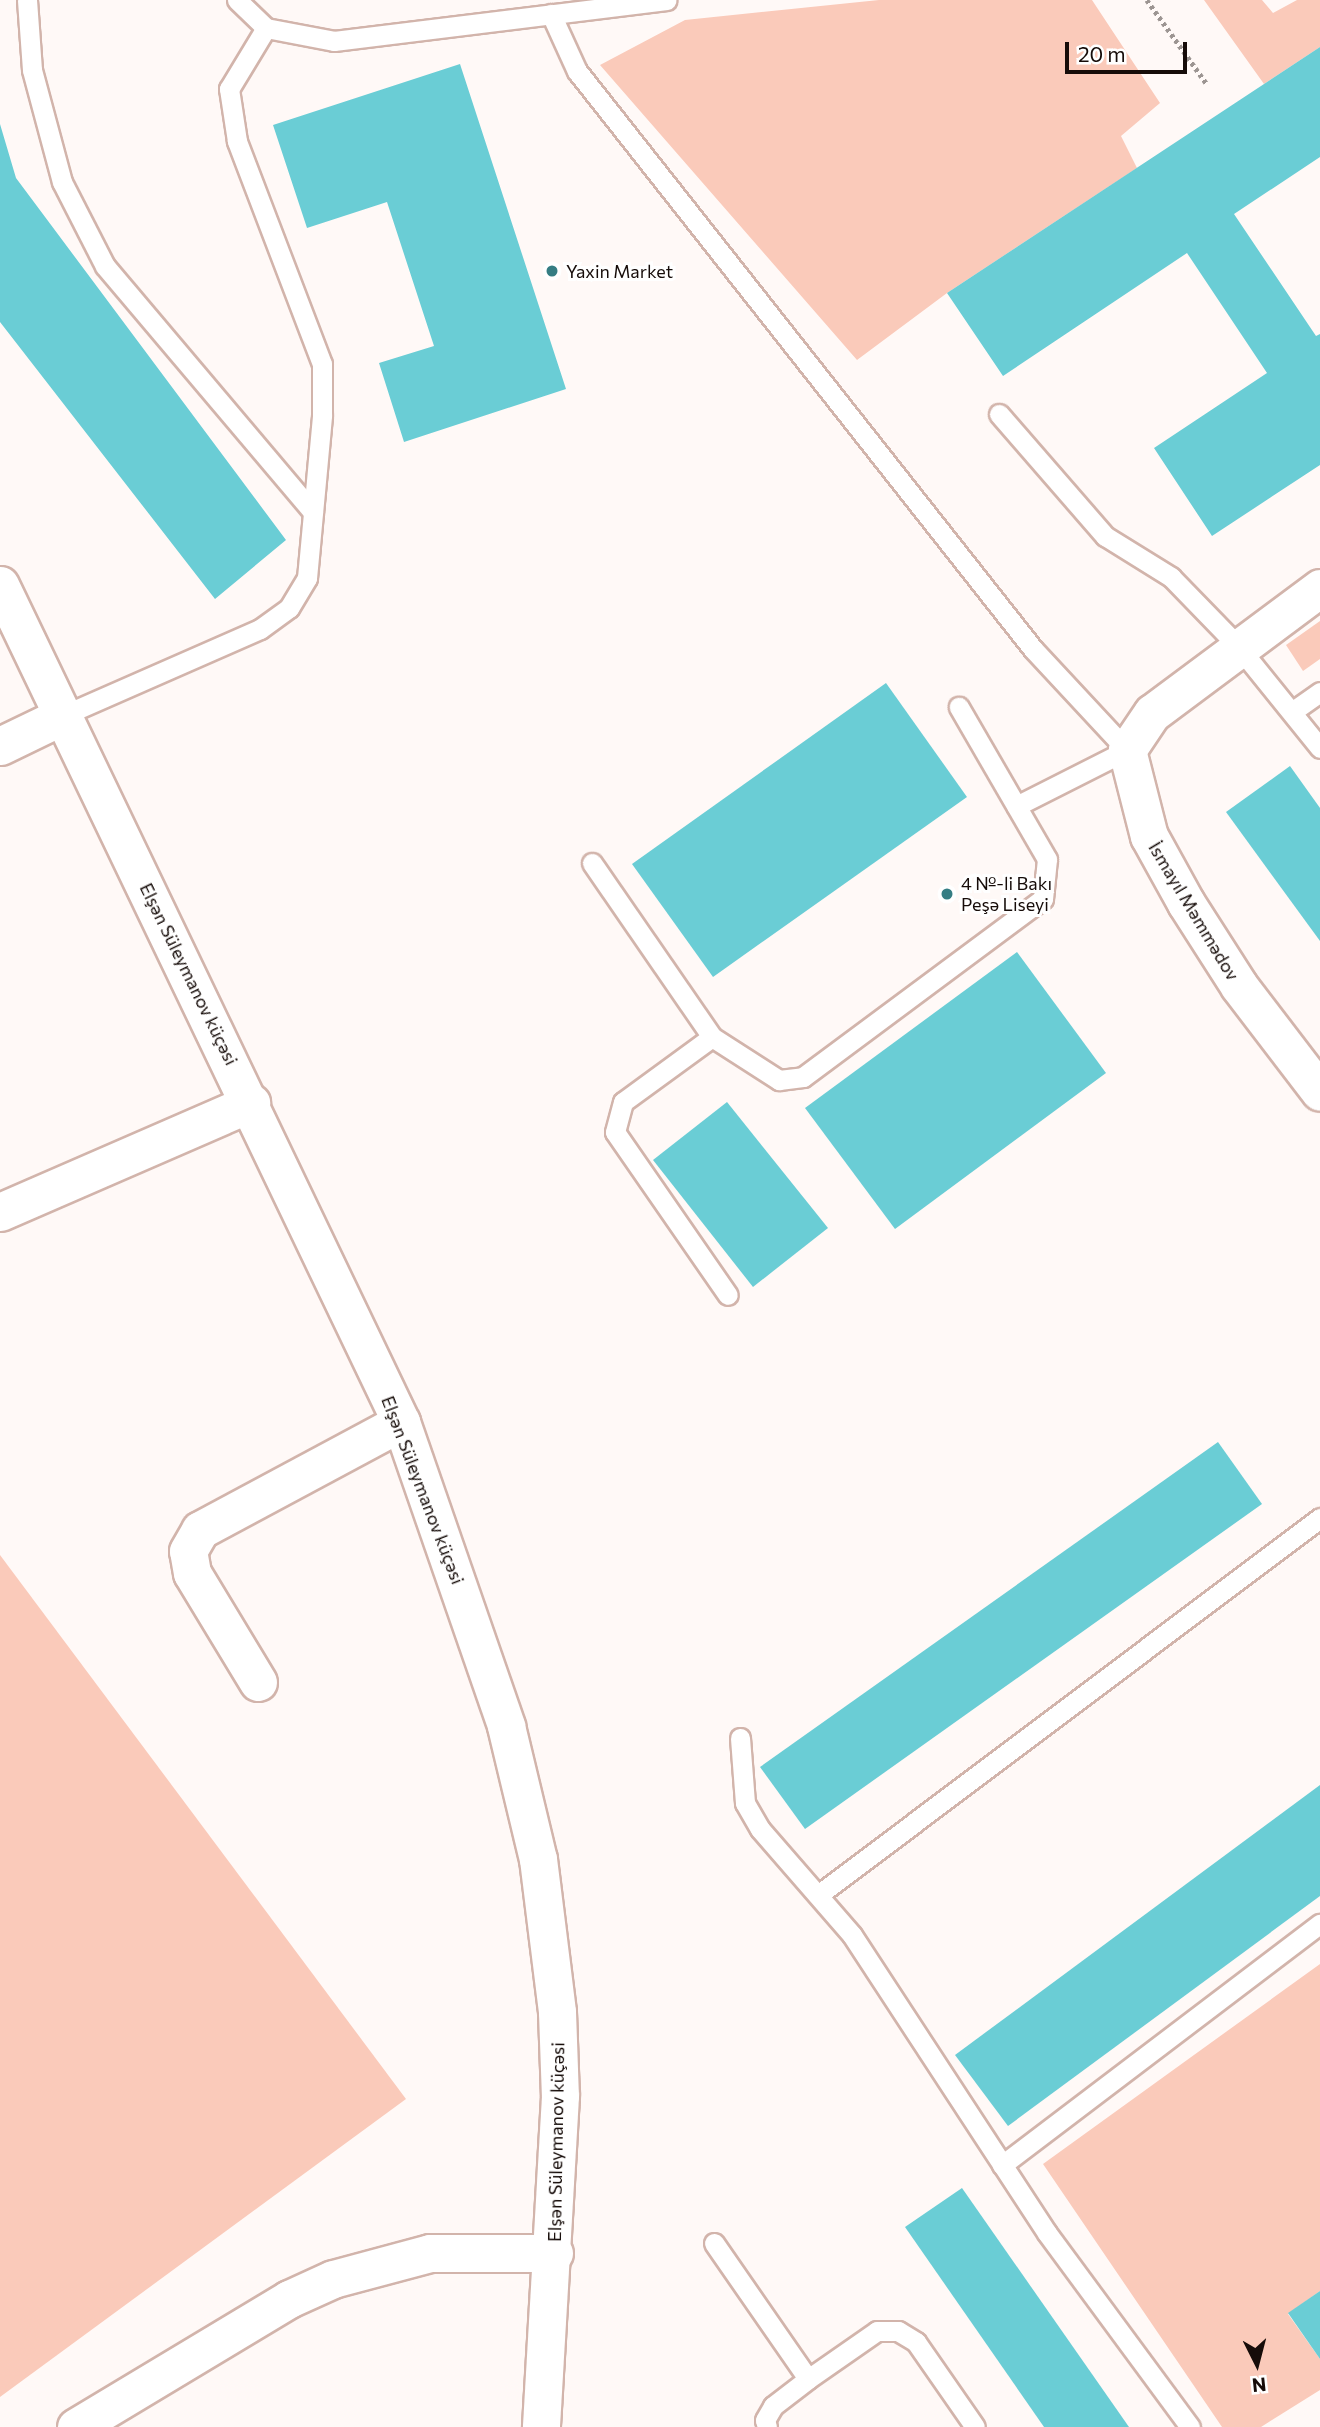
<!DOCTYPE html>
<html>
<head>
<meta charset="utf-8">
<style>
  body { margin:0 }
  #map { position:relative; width:1320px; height:2427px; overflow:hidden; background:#fff9f7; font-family:Commissioner,sans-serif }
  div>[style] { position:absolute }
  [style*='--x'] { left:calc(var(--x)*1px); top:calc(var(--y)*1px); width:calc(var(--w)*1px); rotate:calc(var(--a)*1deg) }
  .green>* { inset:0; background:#facaba }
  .building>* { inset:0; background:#6acdd5 }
  .path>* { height:4.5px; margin-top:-2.25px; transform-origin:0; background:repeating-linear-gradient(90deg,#9c9592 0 3.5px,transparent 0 7px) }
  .roads { filter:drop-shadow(2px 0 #d2b4ab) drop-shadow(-2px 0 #d2b4ab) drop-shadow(0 2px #d2b4ab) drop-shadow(0 -2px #d2b4ab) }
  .lane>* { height:19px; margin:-9.5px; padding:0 9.5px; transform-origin:9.5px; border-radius:9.5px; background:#fff }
  .street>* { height:37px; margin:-18.5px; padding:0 18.5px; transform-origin:18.5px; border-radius:18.5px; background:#fff }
  .dots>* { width:19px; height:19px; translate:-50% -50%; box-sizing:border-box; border:4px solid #fff; border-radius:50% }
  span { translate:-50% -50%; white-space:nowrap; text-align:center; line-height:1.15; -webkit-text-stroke:6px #fff; paint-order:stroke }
  .poi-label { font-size:18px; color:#160c09 }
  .left { translate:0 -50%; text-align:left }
  .street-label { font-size:18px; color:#160c09 }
  .north { position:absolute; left:1222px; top:2329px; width:70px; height:70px; -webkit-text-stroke:5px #fff; paint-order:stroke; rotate:174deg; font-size:19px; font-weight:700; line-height:28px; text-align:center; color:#160c09 }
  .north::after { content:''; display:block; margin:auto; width:24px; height:32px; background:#160c09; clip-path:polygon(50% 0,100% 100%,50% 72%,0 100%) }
  .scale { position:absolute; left:1065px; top:42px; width:122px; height:32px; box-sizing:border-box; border:4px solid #160c09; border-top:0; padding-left:9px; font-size:21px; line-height:24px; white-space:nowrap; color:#160c09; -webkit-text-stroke:5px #fff; paint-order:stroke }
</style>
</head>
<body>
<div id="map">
  <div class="green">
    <div style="clip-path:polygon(879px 0,1092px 0,1160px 103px,1121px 136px,1137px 168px,947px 293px,857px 360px,600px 65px,685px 20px)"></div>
    <div style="clip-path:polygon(1204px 0,1262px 0,1273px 13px,1297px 0,1320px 0,1320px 47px,1264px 84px)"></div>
    <div style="clip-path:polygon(1320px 621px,1320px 659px,1303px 671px,1286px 645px)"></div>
    <div style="clip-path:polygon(0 1555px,406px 2099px,0 2397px)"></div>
    <div style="clip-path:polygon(1320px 1964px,1320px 2291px,1288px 2314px,1320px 2359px,1320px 2390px,1261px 2427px,1222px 2427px,1043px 2164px)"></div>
  </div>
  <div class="building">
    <div style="clip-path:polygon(1320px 47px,1320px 157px,1234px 214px,1316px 336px,1320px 334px,1320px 465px,1212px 536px,1154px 448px,1267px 373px,1187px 253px,1003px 376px,947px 293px)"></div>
    <div style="clip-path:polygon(460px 64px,566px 389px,404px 442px,379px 363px,434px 346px,387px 202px,307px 228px,273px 125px)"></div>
    <div style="clip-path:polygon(0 124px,16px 178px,286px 540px,215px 599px,0 322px)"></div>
    <div style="clip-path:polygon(886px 683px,967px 797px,713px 977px,632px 864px)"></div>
    <div style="clip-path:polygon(1290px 766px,1320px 808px,1320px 941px,1226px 812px)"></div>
    <div style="clip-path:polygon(1017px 952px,1106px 1073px,895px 1229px,805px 1108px)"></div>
    <div style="clip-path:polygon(727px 1102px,828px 1228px,753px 1287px,653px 1160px)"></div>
    <div style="clip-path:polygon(1218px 1442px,1262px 1504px,805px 1829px,760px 1767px)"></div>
    <div style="clip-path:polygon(1320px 1785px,1320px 1896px,1008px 2126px,955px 2055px)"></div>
    <div style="clip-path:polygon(962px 2188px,1129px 2427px,1044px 2427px,905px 2227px)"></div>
    <div style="clip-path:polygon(1320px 2291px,1320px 2359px,1288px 2313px)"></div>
  </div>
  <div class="path">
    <div style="--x:1147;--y:0;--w:103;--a:54.5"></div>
  </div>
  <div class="roads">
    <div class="lane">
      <div style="--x:27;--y:0;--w:70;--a:85.9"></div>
      <div style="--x:32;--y:70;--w:116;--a:75"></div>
      <div style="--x:62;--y:182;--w:94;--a:62.9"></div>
      <div style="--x:105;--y:266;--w:322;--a:49.8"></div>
      <div style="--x:237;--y:0;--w:40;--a:44"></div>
      <div style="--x:266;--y:28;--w:69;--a:10.8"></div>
      <div style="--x:334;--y:41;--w:335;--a:-7"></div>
      <div style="--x:551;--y:14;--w:63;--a:65.5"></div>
      <div style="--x:577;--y:71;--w:736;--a:51.73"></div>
      <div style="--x:1033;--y:649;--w:138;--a:47.1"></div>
      <div style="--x:1127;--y:750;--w:124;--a:153.2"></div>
      <div style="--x:999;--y:414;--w:162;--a:49"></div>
      <div style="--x:1105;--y:536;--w:78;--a:31.8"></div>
      <div style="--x:1171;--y:577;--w:95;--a:45.9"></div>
      <div style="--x:1237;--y:645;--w:132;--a:51.1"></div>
      <div style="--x:1293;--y:711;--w:33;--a:-35"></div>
      <div style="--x:64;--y:715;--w:214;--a:-23.7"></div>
      <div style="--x:260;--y:629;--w:36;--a:-36"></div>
      <div style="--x:289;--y:608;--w:35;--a:-59"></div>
      <div style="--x:307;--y:578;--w:164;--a:-84.7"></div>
      <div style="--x:322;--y:415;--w:51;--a:-90"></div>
      <div style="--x:322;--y:364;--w:239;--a:-110.9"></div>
      <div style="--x:237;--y:141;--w:53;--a:-98.7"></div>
      <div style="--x:229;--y:89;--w:71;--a:-58.8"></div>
      <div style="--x:592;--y:863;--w:211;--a:55.4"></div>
      <div style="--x:712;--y:1037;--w:80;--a:32.7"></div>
      <div style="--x:779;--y:1080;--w:24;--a:-7"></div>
      <div style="--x:803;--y:1077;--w:299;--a:-36.6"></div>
      <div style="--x:1043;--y:899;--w:40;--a:-84.3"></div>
      <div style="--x:1047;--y:859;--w:176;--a:-120.1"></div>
      <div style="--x:712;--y:1037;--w:110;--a:143.9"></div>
      <div style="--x:623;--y:1102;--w:31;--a:105"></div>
      <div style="--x:615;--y:1132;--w:198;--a:55.3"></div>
      <div style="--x:740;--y:1738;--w:65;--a:85.6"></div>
      <div style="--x:745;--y:1803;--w:30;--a:60"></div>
      <div style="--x:760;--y:1829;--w:140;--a:49"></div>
      <div style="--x:852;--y:1935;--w:356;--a:56.8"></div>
      <div style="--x:1047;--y:2233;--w:241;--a:53.6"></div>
      <div style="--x:818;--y:1895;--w:628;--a:-36.91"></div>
      <div style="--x:1002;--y:2165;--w:399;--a:-37.2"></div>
      <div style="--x:714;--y:2243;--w:165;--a:55.3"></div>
      <div style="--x:767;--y:2427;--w:7;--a:-106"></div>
      <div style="--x:765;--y:2420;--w:16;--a:-60"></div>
      <div style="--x:773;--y:2406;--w:44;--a:-37.6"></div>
      <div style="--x:808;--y:2379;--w:84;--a:-34.8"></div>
      <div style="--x:877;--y:2331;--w:21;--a:0"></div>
      <div style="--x:898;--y:2331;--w:21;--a:31"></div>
      <div style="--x:916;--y:2342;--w:103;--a:55.2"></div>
    </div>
    <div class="street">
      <div style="--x:0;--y:585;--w:928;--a:64.4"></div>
      <div style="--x:401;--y:1422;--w:322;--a:70.9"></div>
      <div style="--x:506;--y:1726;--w:137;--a:76.5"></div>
      <div style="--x:538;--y:1859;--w:154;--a:82.9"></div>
      <div style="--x:557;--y:2012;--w:84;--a:88"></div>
      <div style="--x:560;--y:2096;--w:332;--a:93.3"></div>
      <div style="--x:1320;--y:588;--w:209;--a:143.3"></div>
      <div style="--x:1152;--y:713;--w:45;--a:124"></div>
      <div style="--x:1127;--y:750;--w:89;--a:75.7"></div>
      <div style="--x:1149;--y:836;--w:77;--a:61.1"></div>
      <div style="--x:1186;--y:903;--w:98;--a:57.4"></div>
      <div style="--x:1239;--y:986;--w:133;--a:52.6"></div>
      <div style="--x:0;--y:746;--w:71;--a:-25.8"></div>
      <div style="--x:0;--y:1212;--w:274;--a:-23.5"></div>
      <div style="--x:258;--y:1682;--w:127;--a:-121.2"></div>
      <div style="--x:192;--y:1573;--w:22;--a:-100"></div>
      <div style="--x:188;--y:1551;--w:24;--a:-60"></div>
      <div style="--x:200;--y:1530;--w:228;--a:-28.2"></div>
      <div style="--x:76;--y:2427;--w:249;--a:-31"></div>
      <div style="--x:289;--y:2299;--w:48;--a:-24.4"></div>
      <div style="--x:333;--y:2279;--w:100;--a:-15"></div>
      <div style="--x:430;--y:2253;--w:124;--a:0"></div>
    </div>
  </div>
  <div class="dots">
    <div style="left:552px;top:271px;background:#357d83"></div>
    <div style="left:947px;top:894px;background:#357d83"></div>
  </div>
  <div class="poi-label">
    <span class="left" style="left:566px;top:271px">Yaxin Market</span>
    <span class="left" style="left:961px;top:894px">4 №-li Bakı<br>Peşə Liseyi</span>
  </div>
  <div class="street-label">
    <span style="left:1194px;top:911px;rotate:59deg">İsmayıl Məmmədov</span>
    <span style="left:189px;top:974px;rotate:64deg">Elşən Süleymanov küçəsi</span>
    <span style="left:423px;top:1490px;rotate:69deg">Elşən Süleymanov küçəsi</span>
    <span style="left:556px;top:2142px;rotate:-89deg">Elşən Süleymanov küçəsi</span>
  </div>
  <div class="north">N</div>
  <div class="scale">20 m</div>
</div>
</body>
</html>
